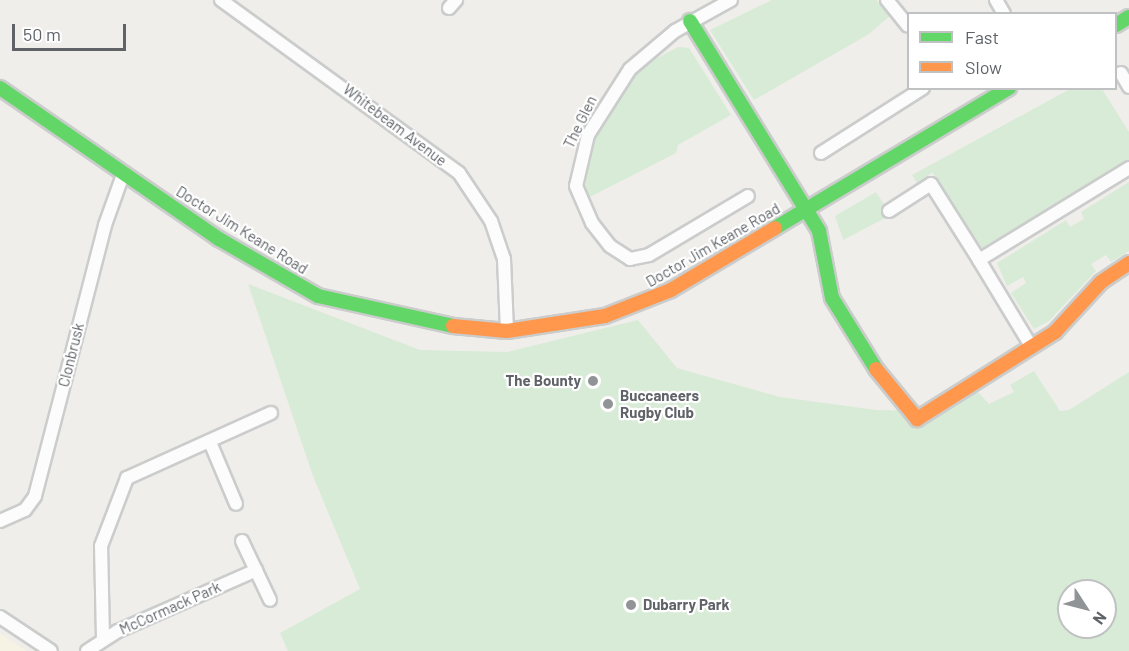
<!DOCTYPE html>
<html>
<head>
<meta charset="utf-8">
<style>
  body { margin:0 }
  #map { position:relative; width:1129px; height:651px; overflow:hidden; background:#efeeea; font-family:Barlow,sans-serif }
  div>[style] { position:absolute }
  [style*='--x'] { left:calc(var(--x)*1px); top:calc(var(--y)*1px); width:calc(var(--w)*1px); rotate:calc(var(--a)*1deg) }
  .commercial>* { inset:0; background:#f7f3e4 }
  .green>* { inset:0; background:#d8ebd6 }
  .roads { filter:drop-shadow(2px 0 #cbcccc) drop-shadow(-2px 0 #cbcccc) drop-shadow(0 2px #cbcccc) drop-shadow(0 -2px #cbcccc) }
  .street>* { height:12px; margin:-6px; padding:0 6px; transform-origin:6px; border-radius:6px; background:#fdfcfc }
  .fast>* { height:14px; margin:-7px; padding:0 7px; transform-origin:7px; border-radius:7px; background:#63d668 }
  .slow>* { height:14px; margin:-7px; padding:0 7px; transform-origin:7px; border-radius:7px; background:#ff974d }
  .dots>* { width:16px; height:16px; translate:-50% -50%; box-sizing:border-box; border:3px solid #fff; border-radius:50% }
  span { translate:-50% -50%; white-space:nowrap; text-align:center; line-height:1.15; -webkit-text-stroke:4.5px #fff; paint-order:stroke }
  .street-label { font-size:15px; color:#5f6368 }
  .poi-label { font-size:15px; color:#5f6368; font-weight:700 }
  .right { translate:-100% -50%; text-align:right }
  .left { translate:0 -50%; text-align:left }
  .legend { position:absolute; left:907px; top:12px; width:210px; height:78px; box-sizing:border-box; background:#fff; border:2px solid #bfc1c3; margin:0; padding:8px 10px; list-style:none; font-size:18px; color:#5f6368 }
  .legend li { display:flex; align-items:center; gap:12px; height:30px }
  .legend b { width:30px; border:2px solid #bfc1c3 }
  .north { position:absolute; left:1057px; top:579px; width:60px; height:60px; box-sizing:border-box; background:#fff; border:2px solid #bfc1c3; border-radius:50%; rotate:126deg; font-size:16px; font-weight:700; line-height:24px; text-align:center; color:#5f6368 }
  .north::after { content:''; display:block; margin:auto; width:21px; height:27px; background:#919496; clip-path:polygon(50% 0,100% 100%,50% 72%,0 100%) }
  .scale { position:absolute; left:12px; top:24px; width:114px; height:27px; box-sizing:border-box; border:3px solid #5f6368; border-top:0; padding-left:8px; font-size:18px; line-height:21px; white-space:nowrap; color:#5f6368; -webkit-text-stroke:4px #fff; paint-order:stroke }
</style>
</head>
<body>
<div id="map">
  <div class="commercial">
    <div style="clip-path:polygon(0 633px,26px 651px,0 651px)"></div>
  </div>
  <div class="green">
    <div style="clip-path:polygon(772px 0,876px 0,892px 14px,869px 34px,754px 100px,710px 30px)"></div>
    <div style="clip-path:polygon(678px 47px,689px 48px,731px 115px,678px 145px,676px 153px,584px 200px,589px 149px,603px 119px,644px 65px)"></div>
    <div style="clip-path:polygon(1070px 89px,1102px 89px,1129px 132px,1129px 161px,982px 248px,932px 172px,918px 185px,912px 175px)"></div>
    <div style="clip-path:polygon(1129px 182px,1129px 251px,1111px 262px,1106px 255px,1091px 264px,1096px 271px,1049px 321px,1034px 329px,1011px 293px,1026px 283px,1023px 277px,1007px 286px,997px 263px,1066px 220px,1070px 227px,1084px 219px,1081px 212px)"></div>
    <div style="clip-path:polygon(876px 192px,891px 215px,843px 240px,835px 216px)"></div>
    <div style="clip-path:polygon(evenodd,248px 284px,420px 350px,507px 352px,638px 320px,677px 368px,780px 397px,876px 410px,946px 411px,978px 392px,989px 404px,1014px 392px,1010px 385px,1034px 371px,1060px 411px,1069px 410px,1129px 372px,1129px 651px,288px 651px,280px 633px,360px 589px,313px 476px,248px 284px,1069px 591px,1105px 591px,1105px 627px,1069px 627px,1069px 591px)"></div>
  </div>
  <div class="roads">
    <div class="street">
      <div style="--x:221;--y:0;--w:294;--a:36"></div>
      <div style="--x:459;--y:173;--w:58;--a:56.3"></div>
      <div style="--x:491;--y:221;--w:40;--a:71.1"></div>
      <div style="--x:504;--y:259;--w:72;--a:87.6"></div>
      <div style="--x:731;--y:0;--w:64;--a:151"></div>
      <div style="--x:675;--y:31;--w:59;--a:139.8"></div>
      <div style="--x:630;--y:69;--w:78;--a:122.5"></div>
      <div style="--x:588;--y:135;--w:52;--a:103.2"></div>
      <div style="--x:576;--y:186;--w:40;--a:66.6"></div>
      <div style="--x:592;--y:223;--w:29;--a:52"></div>
      <div style="--x:610;--y:246;--w:24;--a:33"></div>
      <div style="--x:630;--y:259;--w:19;--a:-12"></div>
      <div style="--x:649;--y:255;--w:115;--a:-30.8"></div>
      <div style="--x:887;--y:0;--w:33;--a:51"></div>
      <div style="--x:996;--y:0;--w:16;--a:60"></div>
      <div style="--x:449;--y:8;--w:11;--a:-49"></div>
      <div style="--x:1121;--y:73;--w:16;--a:60"></div>
      <div style="--x:821;--y:153;--w:121;--a:-32.5"></div>
      <div style="--x:889;--y:211;--w:50;--a:-32.7"></div>
      <div style="--x:931;--y:184;--w:90;--a:57.7"></div>
      <div style="--x:1031;--y:346;--w:100;--a:-121.2"></div>
      <div style="--x:979;--y:260;--w:176;--a:-31.5"></div>
      <div style="--x:210;--y:442;--w:67;--a:67.2"></div>
      <div style="--x:0;--y:521;--w:27;--a:-24"></div>
      <div style="--x:25;--y:510;--w:17;--a:-54"></div>
      <div style="--x:35;--y:496;--w:280;--a:-75.5"></div>
      <div style="--x:105;--y:225;--w:56;--a:-70.3"></div>
      <div style="--x:242;--y:541;--w:65;--a:64.6"></div>
      <div style="--x:0;--y:617;--w:61;--a:33.7"></div>
      <div style="--x:103;--y:639;--w:93;--a:-91.2"></div>
      <div style="--x:101;--y:546;--w:73;--a:-69.1"></div>
      <div style="--x:127;--y:478;--w:158;--a:-24.3"></div>
      <div style="--x:87;--y:651;--w:37;--a:-33"></div>
      <div style="--x:118;--y:631;--w:151;--a:-23.8"></div>
    </div>
    <div class="fast">
      <div style="--x:690;--y:21;--w:246;--a:58.4"></div>
      <div style="--x:819;--y:231;--w:68;--a:79"></div>
      <div style="--x:832;--y:298;--w:84;--a:58.2"></div>
      <div style="--x:1116;--y:25;--w:15;--a:-32"></div>
      <div style="--x:0;--y:88;--w:266;--a:34.6"></div>
      <div style="--x:219;--y:239;--w:114;--a:29.9"></div>
      <div style="--x:318;--y:296;--w:138;--a:12.5"></div>
      <div style="--x:775;--y:228;--w:273;--a:-30.9"></div>
    </div>
    <div class="slow">
      <div style="--x:453;--y:326;--w:54;--a:5.3"></div>
      <div style="--x:507;--y:331;--w:99;--a:-8.7"></div>
      <div style="--x:605;--y:316;--w:71;--a:-21.5"></div>
      <div style="--x:671;--y:290;--w:121;--a:-30.8"></div>
      <div style="--x:876;--y:369;--w:65;--a:50.6"></div>
      <div style="--x:917;--y:419;--w:163;--a:-32.2"></div>
      <div style="--x:1055;--y:332;--w:68;--a:-47.4"></div>
      <div style="--x:1101;--y:282;--w:34;--a:-34"></div>
    </div>
  </div>
  <div class="dots">
    <div style="left:593px;top:381px;background:#919496"></div>
    <div style="left:608px;top:404px;background:#919496"></div>
    <div style="left:631px;top:605px;background:#919496"></div>
  </div>
  <div class="street-label">
    <span style="left:580px;top:122px;rotate:-64deg">The Glen</span>
    <span style="left:395px;top:125px;rotate:37deg">Whitebeam Avenue</span>
    <span style="left:242px;top:230px;rotate:32deg">Doctor Jim Keane Road</span>
    <span style="left:713px;top:245px;rotate:-30deg">Doctor Jim Keane Road</span>
    <span style="left:71px;top:355px;rotate:-76deg">Clonbrusk</span>
    <span style="left:170px;top:608px;rotate:-24deg">McCormack Park</span>
  </div>
  <div class="poi-label">
    <span class="right" style="left:581px;top:381px">The Bounty</span>
    <span class="left" style="left:620px;top:404px">Buccaneers<br>Rugby Club</span>
    <span class="left" style="left:643px;top:605px">Dubarry Park</span>
  </div>
  <ul class="legend">
  <li><b style="height:8px;background:#63d668"></b>Fast</li>
  <li><b style="height:8px;background:#ff974d"></b>Slow</li>
  </ul>
  <div class="north">N</div>
  <div class="scale">50 m</div>
</div>
</body>
</html>
